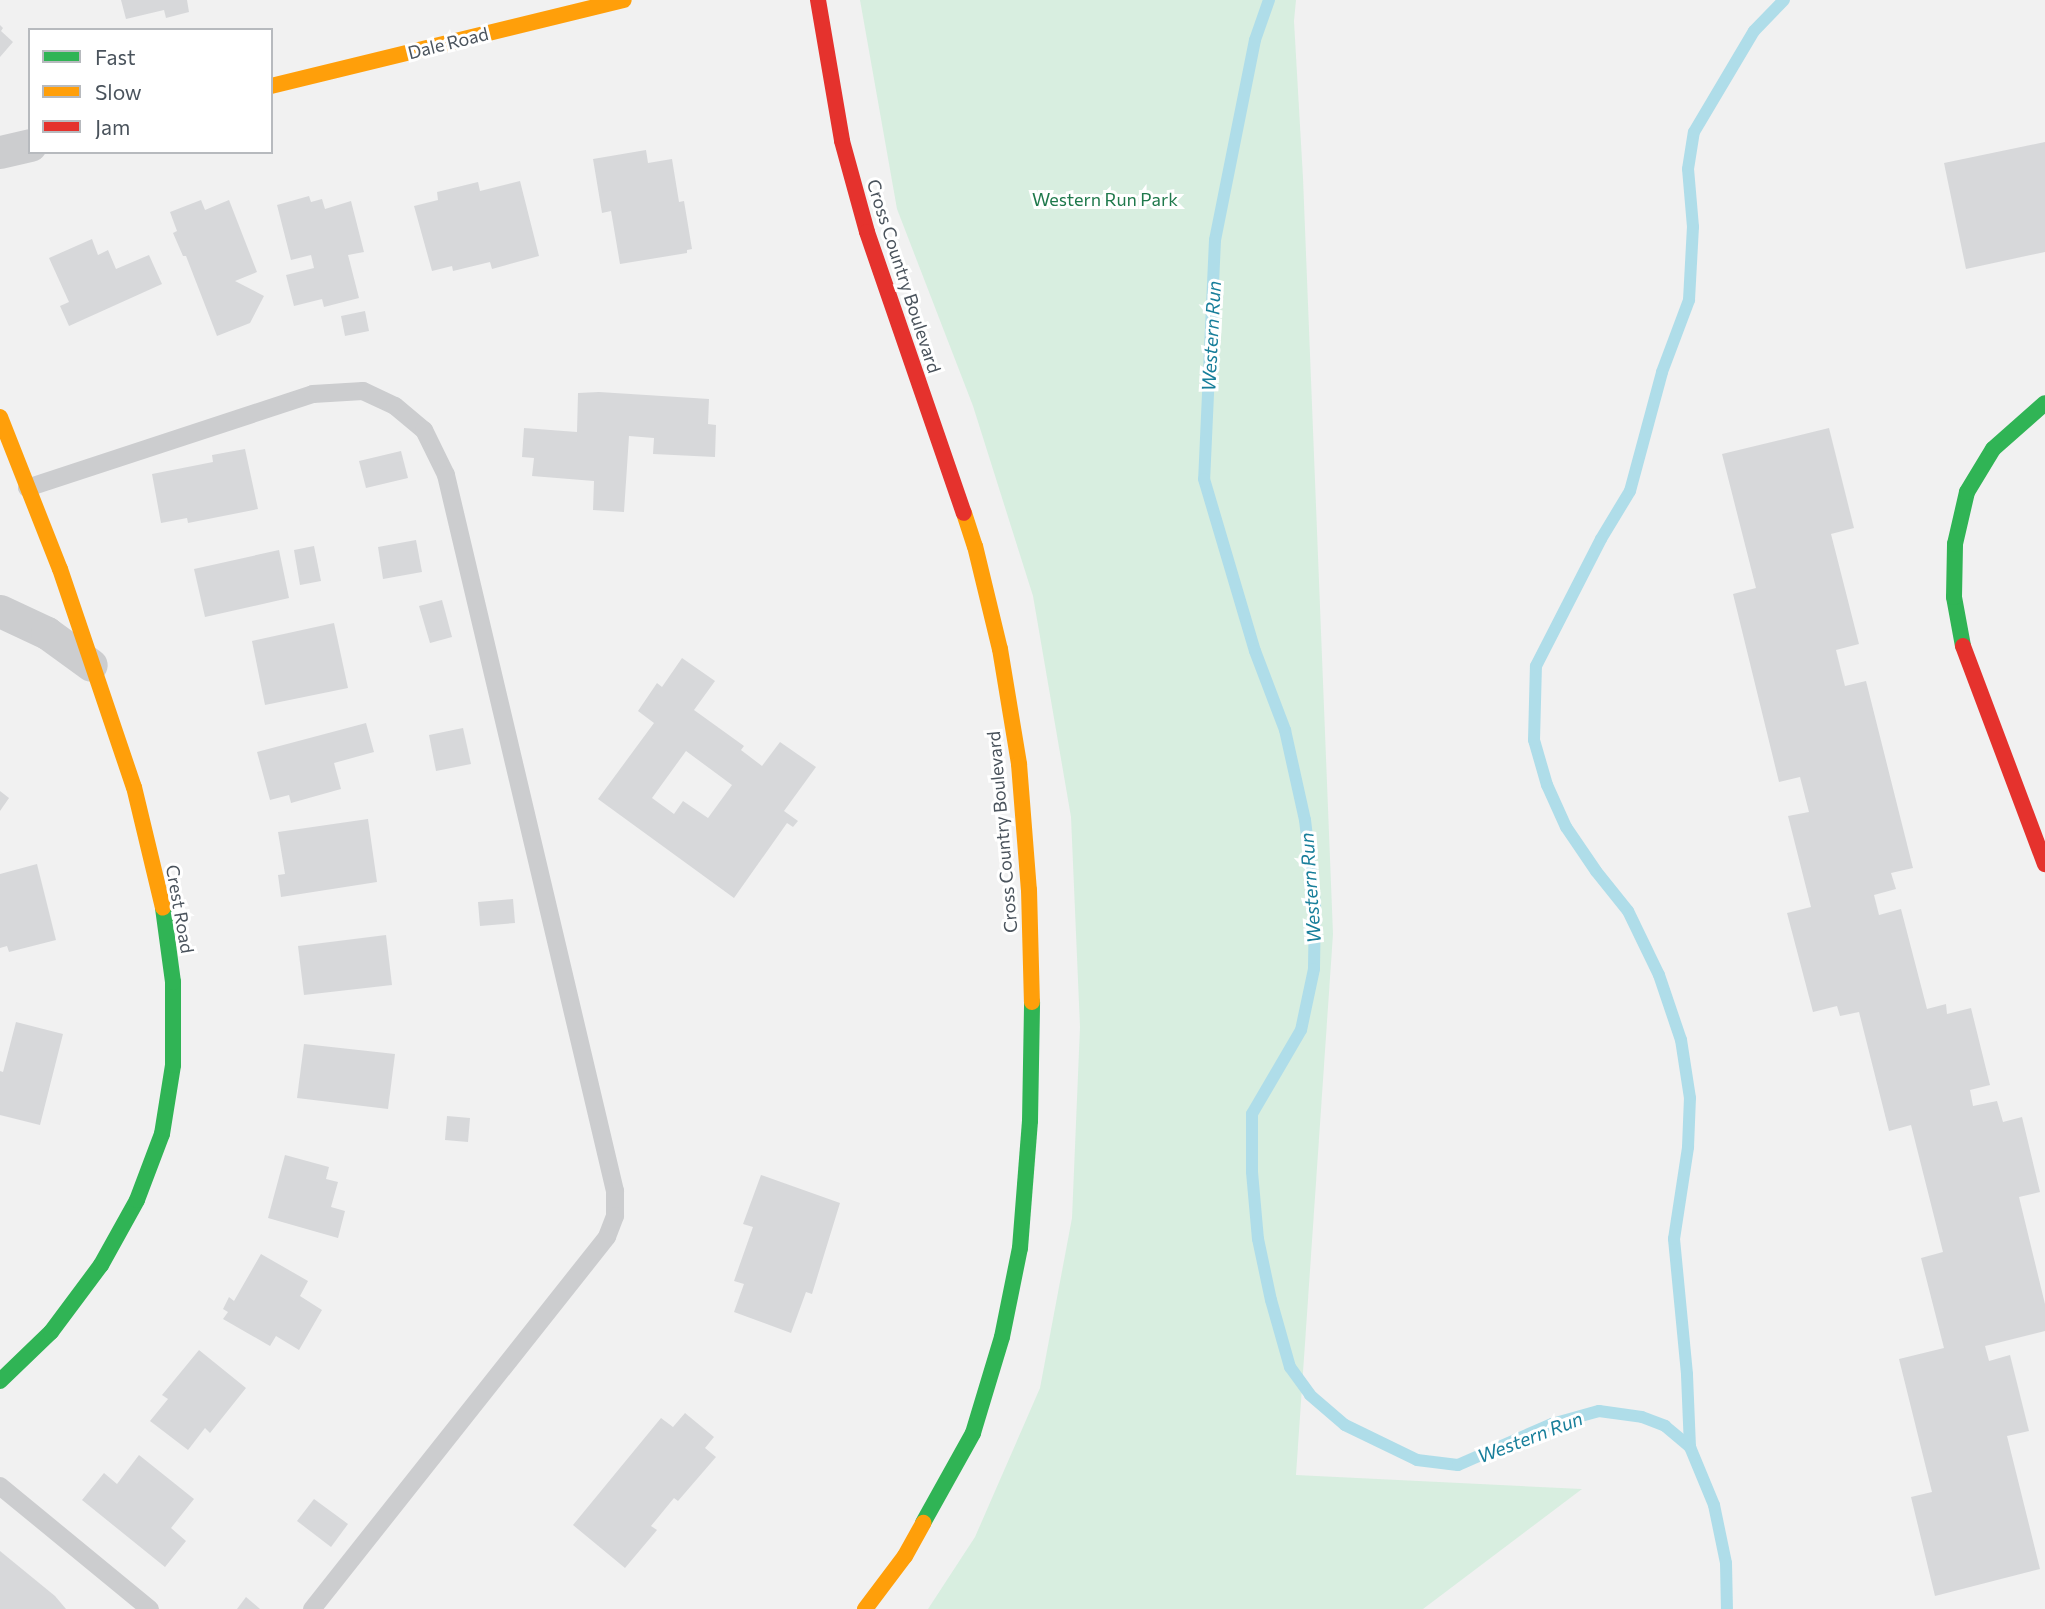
<!DOCTYPE html>
<html>
<head>
<meta charset="utf-8">
<style>
  body { margin:0 }
  #map { position:relative; width:2045px; height:1609px; overflow:hidden; background:#f1f1f1; font-family:Commissioner,sans-serif }
  div>[style] { position:absolute }
  [style*='--x'] { left:calc(var(--x)*1px); top:calc(var(--y)*1px); width:calc(var(--w)*1px); rotate:calc(var(--a)*1deg) }
  .green>* { inset:0; background:#d8eee0 }
  .stream>* { height:12px; margin:-6px; padding:0 6px; transform-origin:6px; border-radius:6px; background:#afdde9 }
  .building>* { inset:0; background:#d7d8da }
  .lane>* { height:18px; margin:-9px; padding:0 9px; transform-origin:9px; border-radius:9px; background:#cccdcf }
  .street>* { height:33px; margin:-16.5px; padding:0 16.5px; transform-origin:16.5px; border-radius:16.5px; background:#cccdcf }
  .fast>* { height:16px; margin:-8px; padding:0 8px; transform-origin:8px; border-radius:8px; background:#30b455 }
  .slow>* { height:16px; margin:-8px; padding:0 8px; transform-origin:8px; border-radius:8px; background:#ff9f0a }
  .jam>* { height:16px; margin:-8px; padding:0 8px; transform-origin:8px; border-radius:8px; background:#e5322d }
  span { translate:-50% -50%; white-space:nowrap; text-align:center; line-height:1.15; -webkit-text-stroke:6px #fff; paint-order:stroke }
  .street-label { font-size:18px; color:#4a535c }
  .park-label { font-size:18px; color:#1f794c }
  .water-label { font-size:19px; color:#177e9a; font-style:italic }
  .legend { position:absolute; left:28px; top:28px; width:245px; height:126px; box-sizing:border-box; background:#fff; border:2px solid #b7babe; margin:0; padding:9px 12px; list-style:none; font-size:21px; color:#4a535c }
  .legend li { display:flex; align-items:center; gap:14px; height:35px }
  .legend b { width:35px; border:2px solid #b7babe }
</style>
</head>
<body>
<div id="map">
  <div class="green">
    <div style="clip-path:polygon(860px 0,1296px 0,1294px 21px,1303px 178px,1333px 934px,1296px 1475px,1582px 1489px,1423px 1609px,928px 1609px,975px 1537px,1040px 1388px,1072px 1218px,1080px 1027px,1071px 817px,1033px 596px,973px 406px,897px 209px)"></div>
  </div>
  <div class="stream">
    <div style="--x:1269;--y:0;--w:42;--a:109.3"></div>
    <div style="--x:1255;--y:40;--w:204;--a:101.3"></div>
    <div style="--x:1215;--y:240;--w:239;--a:92.6"></div>
    <div style="--x:1204;--y:479;--w:179;--a:73.5"></div>
    <div style="--x:1255;--y:651;--w:85;--a:69.2"></div>
    <div style="--x:1285;--y:730;--w:92;--a:77.5"></div>
    <div style="--x:1305;--y:820;--w:85;--a:83.2"></div>
    <div style="--x:1315;--y:904;--w:65;--a:90.9"></div>
    <div style="--x:1314;--y:969;--w:62;--a:102"></div>
    <div style="--x:1301;--y:1030;--w:97;--a:120.3"></div>
    <div style="--x:1252;--y:1114;--w:58;--a:90"></div>
    <div style="--x:1252;--y:1172;--w:67;--a:84.9"></div>
    <div style="--x:1258;--y:1239;--w:62;--a:78"></div>
    <div style="--x:1271;--y:1300;--w:70;--a:74.2"></div>
    <div style="--x:1290;--y:1367;--w:34;--a:54"></div>
    <div style="--x:1310;--y:1395;--w:46;--a:40.6"></div>
    <div style="--x:1345;--y:1425;--w:80;--a:25.9"></div>
    <div style="--x:1417;--y:1460;--w:41;--a:7"></div>
    <div style="--x:1458;--y:1465;--w:103;--a:-23.6"></div>
    <div style="--x:1552;--y:1424;--w:49;--a:-15.5"></div>
    <div style="--x:1599;--y:1411;--w:43;--a:7.9"></div>
    <div style="--x:1642;--y:1417;--w:25;--a:21"></div>
    <div style="--x:1665;--y:1426;--w:33;--a:40"></div>
    <div style="--x:1690;--y:1447;--w:63;--a:67.5"></div>
    <div style="--x:1714;--y:1505;--w:59;--a:78.3"></div>
    <div style="--x:1726;--y:1563;--w:46;--a:88.8"></div>
    <div style="--x:1690;--y:1447;--w:73;--a:-92.4"></div>
    <div style="--x:1687;--y:1374;--w:136;--a:-95.5"></div>
    <div style="--x:1674;--y:1239;--w:93;--a:-81.3"></div>
    <div style="--x:1688;--y:1147;--w:49;--a:-87.7"></div>
    <div style="--x:1690;--y:1098;--w:59;--a:-98.8"></div>
    <div style="--x:1681;--y:1040;--w:69;--a:-108.7"></div>
    <div style="--x:1659;--y:975;--w:71;--a:-115.8"></div>
    <div style="--x:1628;--y:911;--w:51;--a:-128.7"></div>
    <div style="--x:1596;--y:871;--w:53;--a:-124.3"></div>
    <div style="--x:1566;--y:827;--w:46;--a:-114.3"></div>
    <div style="--x:1547;--y:785;--w:47;--a:-106.1"></div>
    <div style="--x:1534;--y:740;--w:74;--a:-88.5"></div>
    <div style="--x:1536;--y:666;--w:143;--a:-62.9"></div>
    <div style="--x:1601;--y:539;--w:56;--a:-58.9"></div>
    <div style="--x:1630;--y:491;--w:123;--a:-74.9"></div>
    <div style="--x:1662;--y:372;--w:77;--a:-69.4"></div>
    <div style="--x:1689;--y:300;--w:73;--a:-86.9"></div>
    <div style="--x:1693;--y:227;--w:58;--a:-94.9"></div>
    <div style="--x:1688;--y:169;--w:37;--a:-81"></div>
    <div style="--x:1694;--y:132;--w:117;--a:-59.3"></div>
    <div style="--x:1754;--y:31;--w:43;--a:-45.9"></div>
  </div>
  <div class="building">
    <div style="clip-path:polygon(121px 0,187px 0,189px 12px,166px 18px,164px 10px,126px 19px)"></div>
    <div style="clip-path:polygon(0 25px,3px 28px,1px 31px,13px 42px,0 57px)"></div>
    <div style="clip-path:polygon(2045px 142px,2045px 252px,1966px 269px,1944px 163px)"></div>
    <div style="clip-path:polygon(646px 150px,648px 163px,672px 159px,679px 202px,684px 201px,692px 249px,687px 250px,687px 253px,620px 264px,611px 211px,602px 213px,593px 159px)"></div>
    <div style="clip-path:polygon(520px 181px,539px 256px,492px 269px,490px 262px,453px 271px,452px 266px,432px 271px,414px 206px,438px 200px,437px 192px,478px 182px,480px 191px)"></div>
    <div style="clip-path:polygon(309px 196px,311px 202px,322px 199px,325px 209px,351px 201px,364px 252px,348px 255px,359px 298px,324px 307px,322px 299px,294px 306px,286px 275px,314px 268px,311px 255px,291px 260px,277px 205px)"></div>
    <div style="clip-path:polygon(201px 200px,205px 210px,229px 200px,257px 272px,235px 281px,264px 296px,250px 323px,217px 336px,186px 256px,183px 256px,173px 233px,177px 231px,170px 212px)"></div>
    <div style="clip-path:polygon(92px 239px,98px 255px,108px 250px,116px 269px,149px 255px,162px 284px,69px 326px,60px 306px,69px 302px,49px 258px)"></div>
    <div style="clip-path:polygon(365px 311px,369px 331px,345px 336px,341px 316px)"></div>
    <div style="clip-path:polygon(599px 392px,709px 399px,708px 424px,716px 425px,715px 457px,653px 454px,654px 438px,629px 436px,624px 512px,593px 510px,594px 481px,532px 476px,534px 458px,522px 457px,524px 428px,577px 432px,578px 393px)"></div>
    <div style="clip-path:polygon(1829px 428px,1854px 528px,1831px 534px,1859px 644px,1836px 650px,1845px 686px,1866px 681px,1913px 868px,1891px 873px,1896px 889px,1874px 895px,1879px 915px,1901px 909px,1927px 1009px,1946px 1004px,1947px 1014px,1971px 1008px,1990px 1085px,1970px 1090px,1973px 1106px,1997px 1101px,2003px 1122px,2022px 1117px,2040px 1192px,2019px 1197px,2045px 1304px,2045px 1331px,1985px 1346px,1989px 1361px,2010px 1355px,2029px 1431px,2007px 1436px,2040px 1569px,1935px 1596px,1911px 1497px,1932px 1492px,1899px 1359px,1944px 1348px,1921px 1258px,1943px 1252px,1911px 1125px,1889px 1131px,1859px 1012px,1840px 1016px,1837px 1006px,1813px 1012px,1787px 913px,1811px 907px,1788px 816px,1809px 812px,1800px 777px,1779px 782px,1733px 594px,1756px 588px,1722px 454px)"></div>
    <div style="clip-path:polygon(245px 449px,258px 509px,188px 523px,187px 518px,161px 523px,152px 474px,213px 462px,212px 455px)"></div>
    <div style="clip-path:polygon(401px 451px,408px 478px,366px 488px,359px 461px)"></div>
    <div style="clip-path:polygon(416px 540px,422px 572px,383px 579px,378px 547px)"></div>
    <div style="clip-path:polygon(314px 546px,321px 581px,300px 585px,294px 550px)"></div>
    <div style="clip-path:polygon(279px 550px,289px 598px,205px 617px,194px 569px)"></div>
    <div style="clip-path:polygon(442px 600px,452px 637px,430px 643px,419px 606px)"></div>
    <div style="clip-path:polygon(334px 623px,348px 688px,265px 705px,252px 641px)"></div>
    <div style="clip-path:polygon(evenodd,682px 658px,715px 681px,694px 710px,744px 746px,741px 750px,762px 766px,780px 742px,816px 767px,784px 811px,798px 821px,793px 827px,787px 823px,734px 898px,598px 799px,654px 723px,638px 711px,657px 683px,662px 687px,682px 658px,686px 751px,732px 785px,708px 818px,683px 801px,674px 814px,652px 798px,686px 751px)"></div>
    <div style="clip-path:polygon(366px 723px,374px 752px,334px 763px,341px 789px,291px 803px,289px 795px,270px 800px,257px 752px)"></div>
    <div style="clip-path:polygon(463px 728px,471px 764px,436px 771px,429px 735px)"></div>
    <div style="clip-path:polygon(0 791px,9px 798px,0 811px)"></div>
    <div style="clip-path:polygon(368px 819px,377px 882px,281px 897px,278px 875px,285px 874px,278px 832px)"></div>
    <div style="clip-path:polygon(37px 864px,56px 940px,9px 952px,7px 946px,0 948px,0 874px)"></div>
    <div style="clip-path:polygon(513px 899px,515px 923px,480px 926px,478px 902px)"></div>
    <div style="clip-path:polygon(386px 935px,392px 985px,304px 995px,298px 946px)"></div>
    <div style="clip-path:polygon(16px 1022px,63px 1034px,40px 1125px,0 1115px,0 1071px,3px 1072px)"></div>
    <div style="clip-path:polygon(304px 1044px,395px 1054px,388px 1109px,297px 1098px)"></div>
    <div style="clip-path:polygon(447px 1116px,470px 1118px,468px 1142px,445px 1140px)"></div>
    <div style="clip-path:polygon(285px 1155px,329px 1167px,326px 1179px,338px 1182px,331px 1207px,345px 1211px,338px 1238px,268px 1218px)"></div>
    <div style="clip-path:polygon(761px 1175px,840px 1203px,812px 1294px,806px 1292px,791px 1333px,734px 1312px,744px 1284px,734px 1281px,753px 1227px,743px 1224px)"></div>
    <div style="clip-path:polygon(261px 1254px,308px 1281px,300px 1296px,322px 1310px,299px 1350px,276px 1336px,270px 1346px,223px 1319px,228px 1312px,223px 1309px,229px 1297px,234px 1301px)"></div>
    <div style="clip-path:polygon(199px 1350px,246px 1388px,210px 1433px,205px 1428px,188px 1450px,150px 1421px,168px 1399px,162px 1395px)"></div>
    <div style="clip-path:polygon(685px 1413px,714px 1437px,705px 1448px,716px 1457px,678px 1501px,674px 1498px,651px 1526px,657px 1530px,625px 1568px,573px 1525px,661px 1418px,673px 1427px)"></div>
    <div style="clip-path:polygon(139px 1455px,194px 1499px,171px 1528px,186px 1541px,165px 1567px,82px 1500px,104px 1473px,117px 1484px)"></div>
    <div style="clip-path:polygon(314px 1499px,348px 1524px,331px 1547px,297px 1521px)"></div>
    <div style="clip-path:polygon(0 1551px,55px 1596px,66px 1609px,0 1609px)"></div>
    <div style="clip-path:polygon(246px 1597px,260px 1609px,237px 1609px)"></div>
  </div>
  <div class="lane">
    <div style="--x:27;--y:488;--w:301;--a:-18.2"></div>
    <div style="--x:313;--y:394;--w:50;--a:-3.4"></div>
    <div style="--x:363;--y:391;--w:35;--a:25"></div>
    <div style="--x:395;--y:406;--w:38;--a:40"></div>
    <div style="--x:424;--y:430;--w:50;--a:63.9"></div>
    <div style="--x:446;--y:475;--w:736;--a:76.72"></div>
    <div style="--x:615;--y:1191;--w:25;--a:90"></div>
    <div style="--x:615;--y:1216;--w:22;--a:111"></div>
    <div style="--x:607;--y:1237;--w:475;--a:128.4"></div>
    <div style="--x:0;--y:1486;--w:194;--a:39.4"></div>
  </div>
  <div class="street">
    <div style="--x:0;--y:152;--w:31;--a:-13"></div>
    <div style="--x:0;--y:611;--w:52;--a:25.1"></div>
    <div style="--x:47;--y:633;--w:54;--a:36"></div>
  </div>
  <div class="fast">
    <div style="--x:1963;--y:646;--w:50;--a:-100.4"></div>
    <div style="--x:1954;--y:597;--w:53;--a:-88.9"></div>
    <div style="--x:1955;--y:544;--w:53;--a:-77"></div>
    <div style="--x:1967;--y:492;--w:50;--a:-58.8"></div>
    <div style="--x:1993;--y:449;--w:69;--a:-41.5"></div>
    <div style="--x:0;--y:1381;--w:71;--a:-43.9"></div>
    <div style="--x:51;--y:1332;--w:84;--a:-53.3"></div>
    <div style="--x:101;--y:1265;--w:74;--a:-61"></div>
    <div style="--x:137;--y:1200;--w:71;--a:-69.3"></div>
    <div style="--x:162;--y:1134;--w:70;--a:-80.9"></div>
    <div style="--x:173;--y:1065;--w:83;--a:-90"></div>
    <div style="--x:173;--y:982;--w:75;--a:-97.7"></div>
    <div style="--x:923;--y:1523;--w:103;--a:-60.9"></div>
    <div style="--x:973;--y:1433;--w:100;--a:-73.2"></div>
    <div style="--x:1002;--y:1337;--w:91;--a:-78.6"></div>
    <div style="--x:1020;--y:1248;--w:127;--a:-85.5"></div>
    <div style="--x:1030;--y:1121;--w:119;--a:-89"></div>
  </div>
  <div class="slow">
    <div style="--x:271;--y:86;--w:363;--a:-13.7"></div>
    <div style="--x:0;--y:417;--w:163;--a:68.5"></div>
    <div style="--x:60;--y:569;--w:230;--a:71.3"></div>
    <div style="--x:134;--y:787;--w:124;--a:76.5"></div>
    <div style="--x:964;--y:513;--w:35;--a:72"></div>
    <div style="--x:975;--y:546;--w:106;--a:76.4"></div>
    <div style="--x:1000;--y:649;--w:117;--a:80.6"></div>
    <div style="--x:1019;--y:764;--w:126;--a:85.5"></div>
    <div style="--x:1029;--y:890;--w:112;--a:88.5"></div>
    <div style="--x:865;--y:1609;--w:66;--a:-53"></div>
    <div style="--x:905;--y:1556;--w:38;--a:-61"></div>
  </div>
  <div class="jam">
    <div style="--x:818;--y:0;--w:143;--a:80.3"></div>
    <div style="--x:842;--y:141;--w:94;--a:74.6"></div>
    <div style="--x:867;--y:232;--w:297;--a:71"></div>
    <div style="--x:1963;--y:646;--w:233;--a:69.4"></div>
  </div>
  <div class="street-label">
    <span style="left:448px;top:43px;rotate:-14deg">Dale Road</span>
    <span style="left:904px;top:276px;rotate:72deg">Cross Country Boulevard</span>
    <span style="left:1002px;top:832px;rotate:-95deg">Cross Country Boulevard</span>
    <span style="left:180px;top:909px;rotate:80deg">Crest Road</span>
  </div>
  <div class="park-label">
    <span style="left:1105px;top:199px">Western Run Park</span>
  </div>
  <div class="water-label">
    <span style="left:1211px;top:336px;rotate:-87deg">Western Run</span>
    <span style="left:1310px;top:888px;rotate:-94deg">Western Run</span>
    <span style="left:1530px;top:1437px;rotate:-21deg">Western Run</span>
  </div>
  <ul class="legend">
  <li><b style="height:9px;background:#30b455"></b>Fast</li>
  <li><b style="height:9px;background:#ff9f0a"></b>Slow</li>
  <li><b style="height:9px;background:#e5322d"></b>Jam</li>
  </ul>
</div>
</body>
</html>
